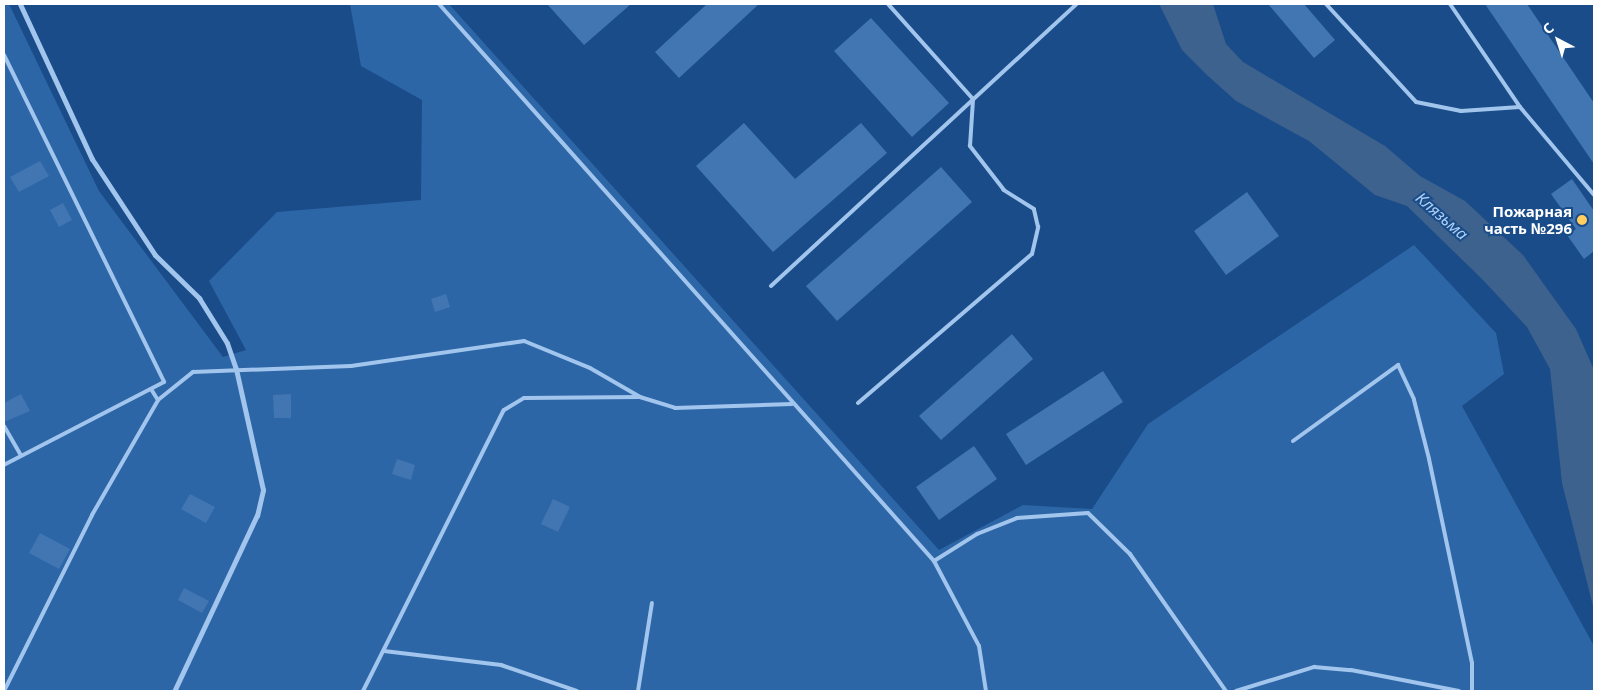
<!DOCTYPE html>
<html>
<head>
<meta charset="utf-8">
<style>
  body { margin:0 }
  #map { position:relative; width:1598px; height:695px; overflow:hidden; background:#194c89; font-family:"Noto Sans",sans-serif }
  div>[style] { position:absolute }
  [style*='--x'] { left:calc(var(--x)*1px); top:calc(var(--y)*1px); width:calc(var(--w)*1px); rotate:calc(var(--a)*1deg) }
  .green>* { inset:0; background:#2c66a7 }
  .water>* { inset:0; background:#3d628e }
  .building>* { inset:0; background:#4276b2 }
  .lane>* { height:4px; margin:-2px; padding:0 2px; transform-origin:2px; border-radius:2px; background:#a2c5ed }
  .street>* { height:5px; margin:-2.5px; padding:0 2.5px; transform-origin:2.5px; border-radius:2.5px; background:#a2c5ed }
  .dots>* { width:14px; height:14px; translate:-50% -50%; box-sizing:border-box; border:2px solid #194c89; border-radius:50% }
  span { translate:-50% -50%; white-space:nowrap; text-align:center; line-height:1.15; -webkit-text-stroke:4px #194c89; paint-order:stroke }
  .poi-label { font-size:15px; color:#fff; font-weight:700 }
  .right { translate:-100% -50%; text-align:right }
  .water-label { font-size:16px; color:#aecff4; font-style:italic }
  .frame { position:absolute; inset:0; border:5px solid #fff; pointer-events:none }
  .north { position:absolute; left:1533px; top:15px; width:50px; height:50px; -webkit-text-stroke:4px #194c89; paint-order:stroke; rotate:320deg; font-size:14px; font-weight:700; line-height:20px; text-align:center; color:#fff }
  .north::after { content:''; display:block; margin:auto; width:18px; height:22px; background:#fff; clip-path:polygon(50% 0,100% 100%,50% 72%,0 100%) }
</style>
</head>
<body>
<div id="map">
  <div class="green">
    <div style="clip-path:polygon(4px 4px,9px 4px,99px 191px,223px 357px,246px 350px,209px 281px,277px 212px,421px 200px,422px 100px,361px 66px,350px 4px,449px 4px,939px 550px,1023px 505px,1092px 509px,1148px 424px,1414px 245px,1496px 333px,1504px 374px,1462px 406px,1594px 646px,1594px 691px,4px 691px)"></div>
  </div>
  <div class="water">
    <div style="clip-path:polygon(1159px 4px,1213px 4px,1226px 44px,1243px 62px,1385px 146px,1420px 176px,1465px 201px,1523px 255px,1576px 329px,1594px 370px,1594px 610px,1562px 483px,1550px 369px,1527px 327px,1483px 280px,1407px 206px,1375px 195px,1309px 141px,1236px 101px,1207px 75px,1182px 50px)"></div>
  </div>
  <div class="building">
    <div style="clip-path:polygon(547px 4px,631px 4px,584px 45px)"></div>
    <div style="clip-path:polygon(707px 4px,759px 4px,679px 78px,655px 52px)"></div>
    <div style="clip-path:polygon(1268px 4px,1304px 4px,1335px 40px,1314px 58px)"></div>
    <div style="clip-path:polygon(1485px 4px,1527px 4px,1594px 103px,1594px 164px)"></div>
    <div style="clip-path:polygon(871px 18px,949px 103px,912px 137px,834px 51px)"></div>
    <div style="clip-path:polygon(744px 123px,795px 179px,861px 123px,887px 153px,773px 252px,696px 166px)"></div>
    <div style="clip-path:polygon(40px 161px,49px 176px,19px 192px,10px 177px)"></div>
    <div style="clip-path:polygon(941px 167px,972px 202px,837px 321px,806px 286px)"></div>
    <div style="clip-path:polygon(1572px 179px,1594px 211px,1594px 251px,1584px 259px,1567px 235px,1576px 229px,1551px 194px)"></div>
    <div style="clip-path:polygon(1247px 192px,1279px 236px,1226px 275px,1194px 231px)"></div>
    <div style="clip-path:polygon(63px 203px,72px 220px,59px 227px,50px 210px)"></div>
    <div style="clip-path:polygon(446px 294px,450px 307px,435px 312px,431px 299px)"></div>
    <div style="clip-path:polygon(1012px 334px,1033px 359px,941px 440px,919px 416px)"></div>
    <div style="clip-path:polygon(1103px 371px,1123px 402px,1026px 465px,1006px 434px)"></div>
    <div style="clip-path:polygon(21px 394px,30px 411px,4px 422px,4px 403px)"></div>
    <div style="clip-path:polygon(291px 394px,291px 418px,274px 418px,273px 395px)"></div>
    <div style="clip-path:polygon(974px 446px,997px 479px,939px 520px,916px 487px)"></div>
    <div style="clip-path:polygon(397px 459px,415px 465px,411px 480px,392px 474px)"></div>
    <div style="clip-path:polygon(190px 494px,215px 507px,206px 523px,181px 509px)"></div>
    <div style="clip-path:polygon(553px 499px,570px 507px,558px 532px,541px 524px)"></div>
    <div style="clip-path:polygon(40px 533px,70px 549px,59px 569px,29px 553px)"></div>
    <div style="clip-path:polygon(184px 588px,209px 601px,202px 613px,178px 600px)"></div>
  </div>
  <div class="lane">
    <div style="--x:439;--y:4;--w:745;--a:48.37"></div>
    <div style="--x:934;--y:561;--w:96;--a:62.1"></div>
    <div style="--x:979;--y:646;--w:46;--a:81.2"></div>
    <div style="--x:1326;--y:4;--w:133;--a:47.4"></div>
    <div style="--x:1416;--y:102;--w:46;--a:11.3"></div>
    <div style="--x:1461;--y:111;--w:59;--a:-3.9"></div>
    <div style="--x:1450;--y:4;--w:125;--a:55.8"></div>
    <div style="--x:1520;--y:107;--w:115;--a:49.9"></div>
    <div style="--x:4;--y:55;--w:364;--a:63.9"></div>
    <div style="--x:164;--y:382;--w:180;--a:152.6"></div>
    <div style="--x:771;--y:286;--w:416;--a:-42.7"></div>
    <div style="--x:151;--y:389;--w:13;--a:58"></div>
    <div style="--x:858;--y:403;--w:229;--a:-40.6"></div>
    <div style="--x:1032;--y:254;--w:28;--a:-77"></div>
    <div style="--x:1038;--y:227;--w:18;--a:-103"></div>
    <div style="--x:1034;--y:209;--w:36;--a:-148"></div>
    <div style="--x:1004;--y:190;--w:56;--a:-127.7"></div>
    <div style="--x:970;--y:146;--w:47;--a:-86.3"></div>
    <div style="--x:973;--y:99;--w:127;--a:-131.8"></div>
    <div style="--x:4;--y:426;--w:34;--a:60"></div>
    <div style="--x:1293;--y:441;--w:130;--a:-35.9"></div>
    <div style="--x:1398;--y:365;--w:38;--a:65"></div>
    <div style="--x:1414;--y:400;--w:61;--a:75.7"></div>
    <div style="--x:1429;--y:459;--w:208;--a:78.1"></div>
    <div style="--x:1472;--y:663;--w:28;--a:90"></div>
    <div style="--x:934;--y:561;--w:51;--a:-32.1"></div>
    <div style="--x:977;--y:534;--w:43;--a:-21.8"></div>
    <div style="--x:1017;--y:518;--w:71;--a:-4"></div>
    <div style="--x:1088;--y:513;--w:59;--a:44.3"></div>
    <div style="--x:1130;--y:554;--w:167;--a:55"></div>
    <div style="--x:384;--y:651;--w:118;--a:6.8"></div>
    <div style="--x:501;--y:665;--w:80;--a:18.9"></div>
    <div style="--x:4;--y:691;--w:197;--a:-63.4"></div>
    <div style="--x:92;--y:515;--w:133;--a:-60.1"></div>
    <div style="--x:158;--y:400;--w:45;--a:-38.7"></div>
    <div style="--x:193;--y:372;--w:158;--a:-2.2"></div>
    <div style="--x:351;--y:366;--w:175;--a:-8.2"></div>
    <div style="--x:524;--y:341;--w:71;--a:22.2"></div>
    <div style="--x:590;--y:368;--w:58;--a:30.1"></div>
    <div style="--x:363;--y:691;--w:314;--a:-63.4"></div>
    <div style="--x:504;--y:410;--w:23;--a:-31"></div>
    <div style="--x:524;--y:398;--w:116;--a:-0.5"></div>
    <div style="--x:640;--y:397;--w:37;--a:17"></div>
    <div style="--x:675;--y:408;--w:117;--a:-2"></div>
    <div style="--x:638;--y:691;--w:89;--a:-81"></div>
    <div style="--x:1236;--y:691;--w:82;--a:-17.1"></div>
    <div style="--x:1314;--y:667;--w:37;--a:5"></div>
    <div style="--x:1351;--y:670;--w:110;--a:11"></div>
  </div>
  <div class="street">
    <div style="--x:20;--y:4;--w:171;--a:65.1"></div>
    <div style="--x:92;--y:159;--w:115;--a:56.7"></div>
    <div style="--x:155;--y:255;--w:62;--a:44.3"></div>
    <div style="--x:199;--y:298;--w:53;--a:58.1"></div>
    <div style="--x:227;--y:343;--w:28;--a:71"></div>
    <div style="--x:236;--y:369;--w:124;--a:77.4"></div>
    <div style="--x:263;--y:490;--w:26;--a:103"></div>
    <div style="--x:257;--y:515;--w:195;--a:115.2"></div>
  </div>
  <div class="dots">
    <div style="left:1582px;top:220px;background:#ffce5e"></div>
  </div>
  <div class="poi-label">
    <span class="right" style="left:1572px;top:220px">Пожарная<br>часть №296</span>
  </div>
  <div class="water-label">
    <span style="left:1442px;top:216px;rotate:41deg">Клязьма</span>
  </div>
  <div class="frame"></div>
  <div class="north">С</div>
</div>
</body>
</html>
